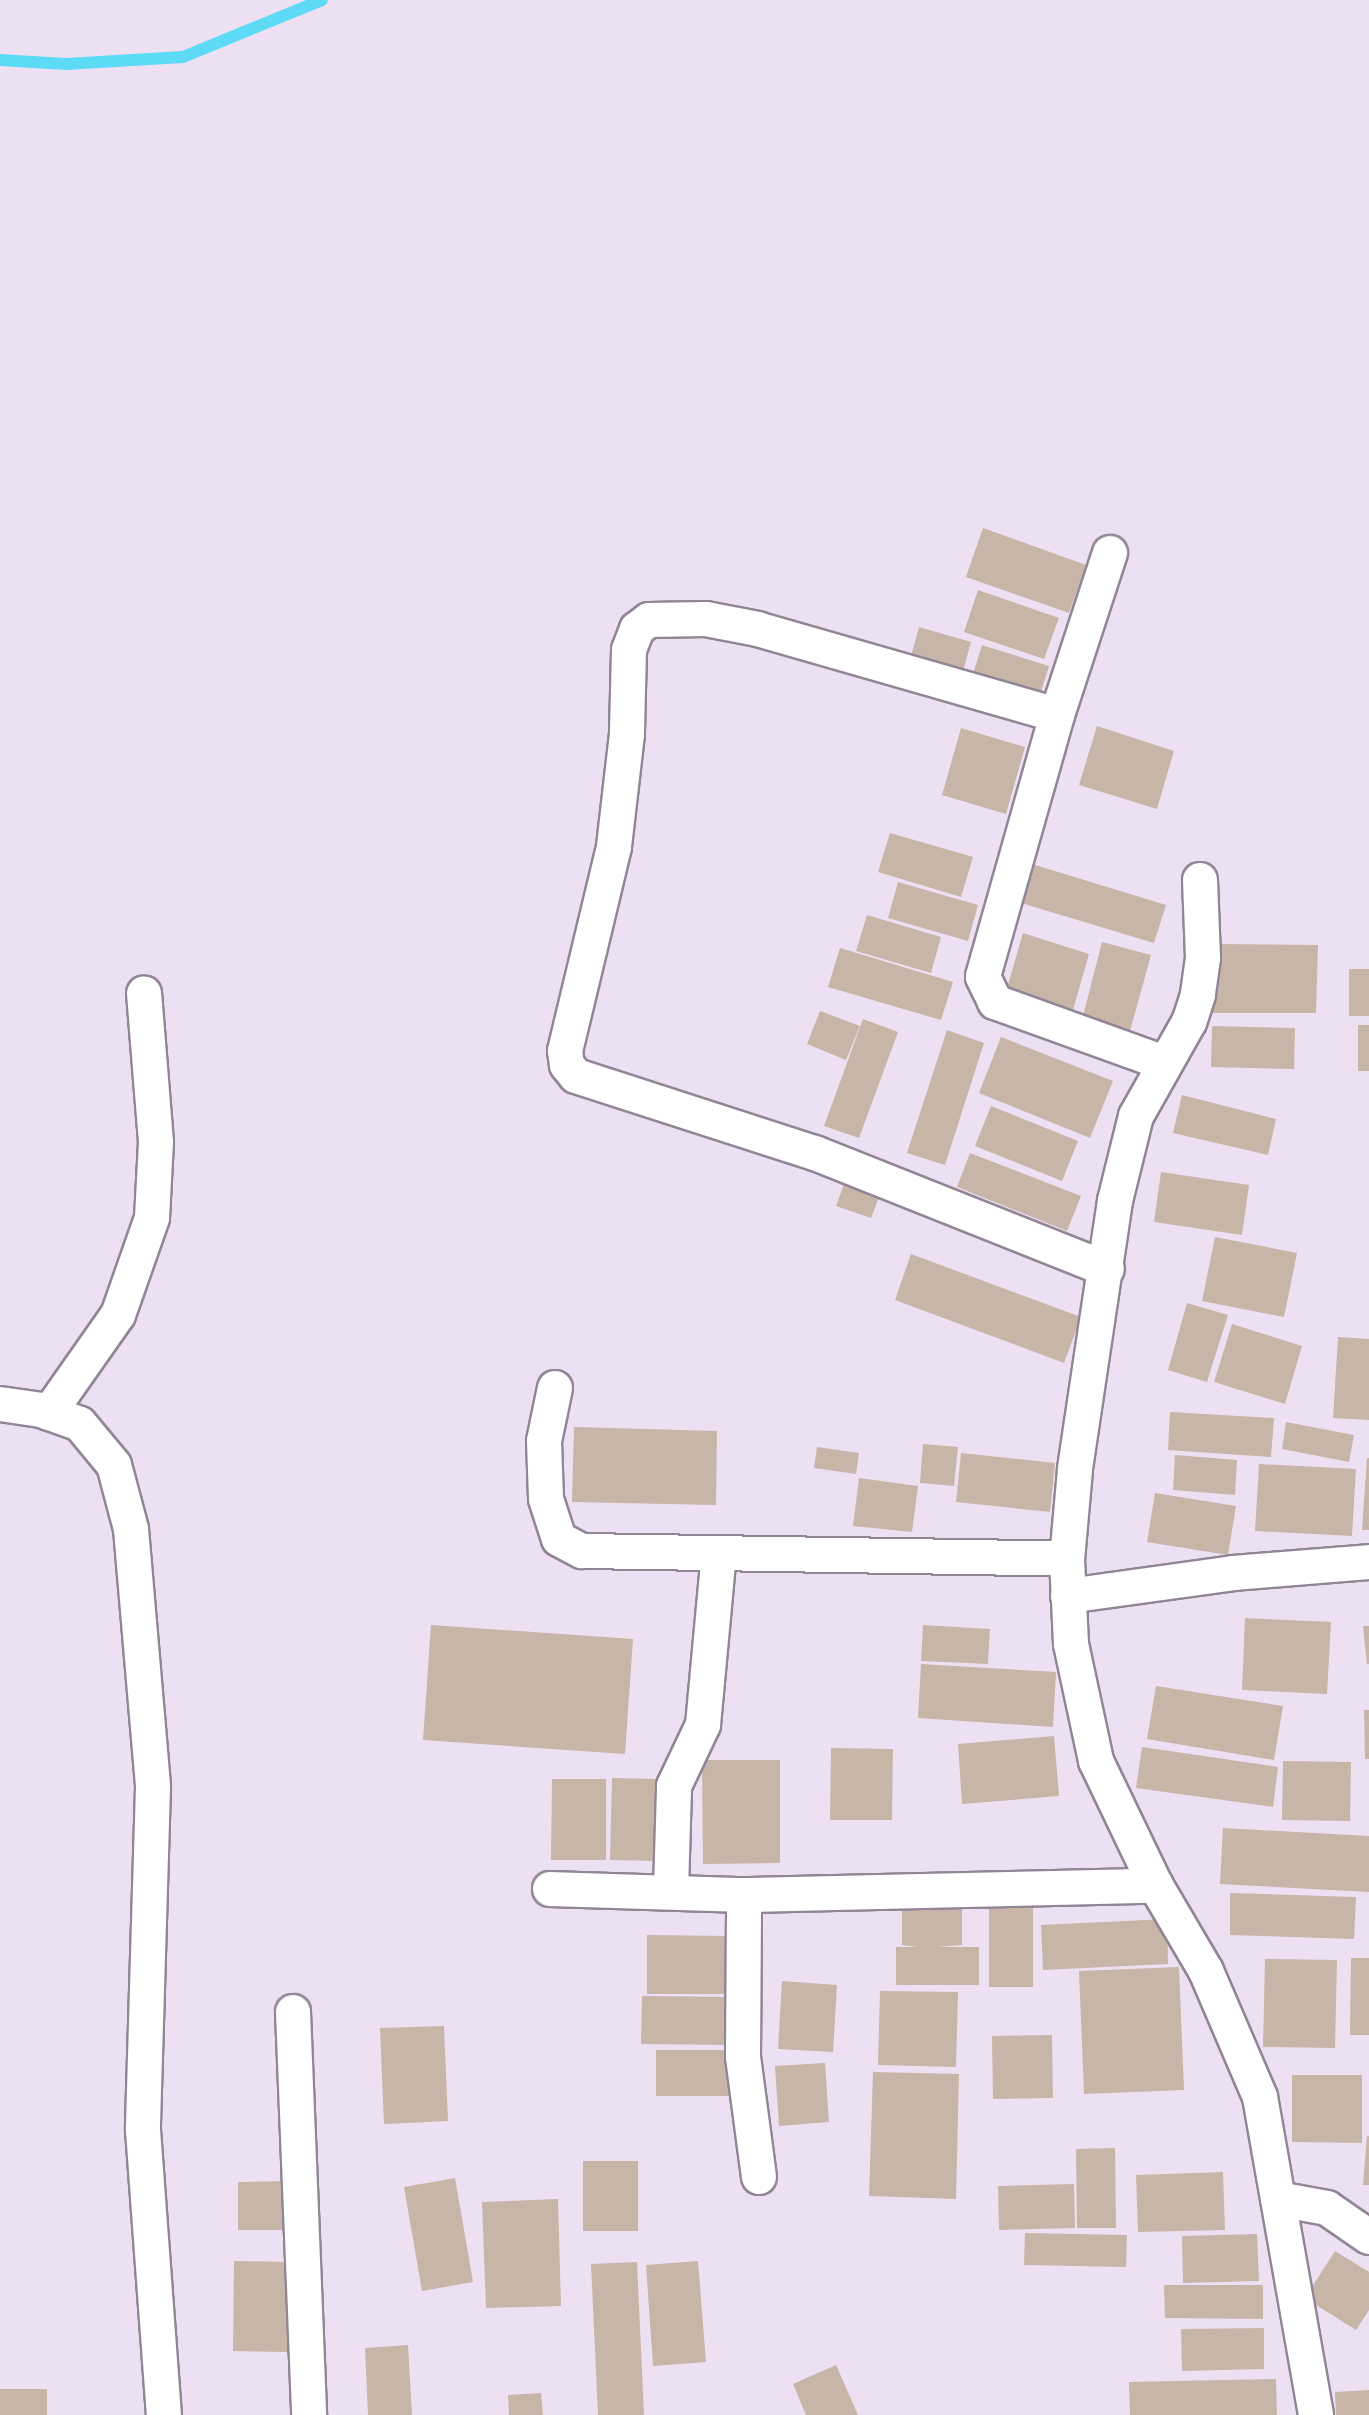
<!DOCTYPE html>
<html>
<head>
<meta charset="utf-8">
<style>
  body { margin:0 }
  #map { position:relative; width:1369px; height:2415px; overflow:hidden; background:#ede0f3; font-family:"Nunito Sans",sans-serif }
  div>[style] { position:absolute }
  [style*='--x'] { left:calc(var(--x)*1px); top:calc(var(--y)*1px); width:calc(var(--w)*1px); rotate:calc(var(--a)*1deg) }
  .stream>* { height:12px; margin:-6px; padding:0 6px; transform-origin:6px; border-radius:6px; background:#5ddbf6 }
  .building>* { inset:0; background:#c7b5a7 }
  .roads { filter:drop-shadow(2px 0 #918596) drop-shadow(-2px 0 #918596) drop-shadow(0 2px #918596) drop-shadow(0 -2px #918596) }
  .street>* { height:34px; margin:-17px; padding:0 17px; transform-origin:17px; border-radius:17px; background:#fff }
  span { translate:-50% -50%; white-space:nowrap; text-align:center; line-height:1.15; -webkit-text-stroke:6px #fff; paint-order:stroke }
</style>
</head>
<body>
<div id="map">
  <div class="stream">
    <div style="--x:0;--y:60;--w:66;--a:3.5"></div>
    <div style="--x:66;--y:64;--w:117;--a:-3.4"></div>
    <div style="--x:183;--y:57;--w:150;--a:-22.3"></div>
  </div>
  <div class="building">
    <div style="clip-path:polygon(983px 528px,1086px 565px,1069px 613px,966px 577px)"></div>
    <div style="clip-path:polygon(978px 590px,1059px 618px,1044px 659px,964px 632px)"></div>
    <div style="clip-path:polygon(919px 627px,971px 642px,962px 675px,910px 660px)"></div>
    <div style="clip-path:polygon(982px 645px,1049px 666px,1039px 698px,972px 677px)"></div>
    <div style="clip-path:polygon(1097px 726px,1174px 751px,1157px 809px,1079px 785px)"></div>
    <div style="clip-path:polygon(961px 728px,1025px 747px,1006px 814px,942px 795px)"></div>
    <div style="clip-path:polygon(890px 833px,973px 857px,961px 897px,878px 872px)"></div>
    <div style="clip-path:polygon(1032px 864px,1166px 905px,1154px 943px,1021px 903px)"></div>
    <div style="clip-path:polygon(898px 882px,978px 905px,968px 941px,888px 918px)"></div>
    <div style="clip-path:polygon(867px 915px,941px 937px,931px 973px,856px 951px)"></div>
    <div style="clip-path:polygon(1023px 933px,1089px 954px,1073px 1010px,1007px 988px)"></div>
    <div style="clip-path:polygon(1102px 942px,1151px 955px,1130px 1031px,1082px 1020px)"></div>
    <div style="clip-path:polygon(1212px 944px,1318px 945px,1316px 1013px,1212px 1013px)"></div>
    <div style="clip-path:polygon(840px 948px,953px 982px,941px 1020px,828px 987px)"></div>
    <div style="clip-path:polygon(1349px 969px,1369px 969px,1369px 1016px,1349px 1016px)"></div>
    <div style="clip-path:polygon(820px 1011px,860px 1026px,846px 1060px,807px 1044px)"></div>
    <div style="clip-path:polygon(863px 1019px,898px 1032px,859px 1138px,824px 1126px)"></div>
    <div style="clip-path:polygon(1358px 1025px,1369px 1025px,1369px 1071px,1358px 1071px)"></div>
    <div style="clip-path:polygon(1212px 1026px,1295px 1028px,1294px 1069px,1211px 1067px)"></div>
    <div style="clip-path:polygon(947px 1030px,984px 1043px,945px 1165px,907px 1153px)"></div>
    <div style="clip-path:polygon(1001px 1037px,1113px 1081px,1090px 1138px,979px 1093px)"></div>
    <div style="clip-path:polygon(1182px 1095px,1276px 1119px,1268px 1155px,1173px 1133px)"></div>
    <div style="clip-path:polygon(991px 1106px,1078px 1141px,1062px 1181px,975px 1146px)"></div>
    <div style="clip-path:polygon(970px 1153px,1081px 1196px,1067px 1231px,957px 1187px)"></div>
    <div style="clip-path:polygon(1161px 1172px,1249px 1185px,1242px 1235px,1154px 1222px)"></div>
    <div style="clip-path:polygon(846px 1179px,881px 1192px,871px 1218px,836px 1206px)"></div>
    <div style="clip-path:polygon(1215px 1237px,1297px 1253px,1284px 1317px,1202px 1301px)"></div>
    <div style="clip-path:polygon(911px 1254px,1081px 1317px,1064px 1363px,895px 1300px)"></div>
    <div style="clip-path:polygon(1187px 1303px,1228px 1315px,1207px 1382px,1168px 1370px)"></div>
    <div style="clip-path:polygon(1232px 1324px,1302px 1346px,1285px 1404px,1214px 1382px)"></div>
    <div style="clip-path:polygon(1338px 1337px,1369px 1339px,1369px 1420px,1333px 1418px)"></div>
    <div style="clip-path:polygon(1170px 1412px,1274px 1418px,1271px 1457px,1168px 1450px)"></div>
    <div style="clip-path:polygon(1286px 1422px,1354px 1435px,1349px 1462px,1282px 1449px)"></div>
    <div style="clip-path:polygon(574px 1427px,717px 1431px,716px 1505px,572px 1502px)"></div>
    <div style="clip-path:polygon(923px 1444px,958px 1447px,954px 1486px,920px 1483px)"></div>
    <div style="clip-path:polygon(817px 1447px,859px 1453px,856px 1474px,814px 1468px)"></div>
    <div style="clip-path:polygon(961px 1453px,1055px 1463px,1050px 1512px,956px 1502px)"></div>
    <div style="clip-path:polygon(1175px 1455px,1237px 1460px,1235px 1495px,1173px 1490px)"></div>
    <div style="clip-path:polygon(1367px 1458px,1369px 1458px,1369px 1530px,1362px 1530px)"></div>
    <div style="clip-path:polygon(1259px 1464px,1356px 1469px,1352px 1536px,1255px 1531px)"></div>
    <div style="clip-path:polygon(859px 1478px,918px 1486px,912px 1532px,853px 1526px)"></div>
    <div style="clip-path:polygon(1155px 1493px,1236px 1506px,1228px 1555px,1147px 1542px)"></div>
    <div style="clip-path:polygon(1245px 1618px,1331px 1622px,1327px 1694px,1242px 1690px)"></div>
    <div style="clip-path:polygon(431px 1625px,633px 1639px,625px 1754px,423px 1740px)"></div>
    <div style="clip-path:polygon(923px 1625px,990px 1629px,988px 1664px,921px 1661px)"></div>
    <div style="clip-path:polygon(1363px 1626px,1369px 1626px,1369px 1664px,1367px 1664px)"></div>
    <div style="clip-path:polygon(921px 1664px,1056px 1672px,1053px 1727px,918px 1718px)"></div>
    <div style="clip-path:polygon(1156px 1686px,1283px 1706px,1274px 1760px,1147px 1739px)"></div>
    <div style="clip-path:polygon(1364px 1710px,1369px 1710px,1369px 1759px,1365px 1759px)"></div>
    <div style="clip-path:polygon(1054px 1736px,1059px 1796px,962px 1804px,958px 1744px)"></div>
    <div style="clip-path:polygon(1142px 1747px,1278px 1767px,1273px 1807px,1136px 1788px)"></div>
    <div style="clip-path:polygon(831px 1748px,893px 1749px,892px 1820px,830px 1820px)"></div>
    <div style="clip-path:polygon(702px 1760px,780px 1760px,780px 1863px,703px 1864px)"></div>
    <div style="clip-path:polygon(1283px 1761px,1351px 1762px,1350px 1821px,1282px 1820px)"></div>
    <div style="clip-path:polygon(612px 1778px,663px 1779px,660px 1861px,610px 1860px)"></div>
    <div style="clip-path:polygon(552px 1779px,606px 1779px,606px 1860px,551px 1860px)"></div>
    <div style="clip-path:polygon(1223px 1828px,1369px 1836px,1369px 1892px,1220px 1884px)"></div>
    <div style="clip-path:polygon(1230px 1893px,1356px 1897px,1354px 1939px,1230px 1935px)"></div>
    <div style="clip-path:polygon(989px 1904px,1033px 1904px,1033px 1987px,989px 1987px)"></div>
    <div style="clip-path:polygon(962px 1907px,962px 1945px,937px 1947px,979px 1947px,979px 1985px,896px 1985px,896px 1947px,918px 1947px,902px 1945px,902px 1908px)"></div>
    <div style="clip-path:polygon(1167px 1919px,1168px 1964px,1043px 1970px,1041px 1925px)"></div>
    <div style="clip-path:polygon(647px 1935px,728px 1936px,728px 1994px,647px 1994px)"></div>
    <div style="clip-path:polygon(1351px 1958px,1369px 1958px,1369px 2035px,1350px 2035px)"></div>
    <div style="clip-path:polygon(1265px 1959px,1337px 1960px,1335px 2048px,1263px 2047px)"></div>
    <div style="clip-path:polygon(1179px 1967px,1184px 2090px,1084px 2094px,1079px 1971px)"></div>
    <div style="clip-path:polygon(782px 1981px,837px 1985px,833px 2052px,778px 2049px)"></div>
    <div style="clip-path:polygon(880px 1991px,958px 1992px,956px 2067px,878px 2065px)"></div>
    <div style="clip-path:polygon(642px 1996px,731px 1997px,730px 2045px,641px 2044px)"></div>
    <div style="clip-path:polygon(444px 2026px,448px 2121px,384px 2124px,380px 2028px)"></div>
    <div style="clip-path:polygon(1052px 2035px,1053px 2098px,993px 2099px,992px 2036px)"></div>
    <div style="clip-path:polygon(656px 2050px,730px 2050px,730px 2096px,656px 2096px)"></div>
    <div style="clip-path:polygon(825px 2063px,829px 2122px,779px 2126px,775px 2066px)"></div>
    <div style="clip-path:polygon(873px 2072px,959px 2074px,956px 2199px,869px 2196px)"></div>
    <div style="clip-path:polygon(1292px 2075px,1362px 2075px,1362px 2143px,1292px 2142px)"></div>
    <div style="clip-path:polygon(1367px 2136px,1369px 2136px,1369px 2185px,1363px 2185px)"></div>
    <div style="clip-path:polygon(1115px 2148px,1116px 2228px,1077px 2228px,1076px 2149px)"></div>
    <div style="clip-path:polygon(583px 2161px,638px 2161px,638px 2231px,583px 2231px)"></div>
    <div style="clip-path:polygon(1223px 2172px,1225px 2230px,1138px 2232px,1136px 2175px)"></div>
    <div style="clip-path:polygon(455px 2178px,473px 2282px,422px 2291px,404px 2187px)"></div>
    <div style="clip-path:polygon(289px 2181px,289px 2230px,238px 2230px,238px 2182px)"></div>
    <div style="clip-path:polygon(1074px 2184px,1075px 2228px,999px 2230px,998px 2186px)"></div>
    <div style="clip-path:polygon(558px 2199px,561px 2306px,486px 2308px,482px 2202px)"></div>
    <div style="clip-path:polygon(1025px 2233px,1127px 2235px,1126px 2267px,1024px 2265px)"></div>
    <div style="clip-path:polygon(1257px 2234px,1259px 2281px,1183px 2283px,1182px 2236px)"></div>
    <div style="clip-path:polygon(1335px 2251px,1369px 2272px,1369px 2310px,1356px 2330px,1305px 2298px)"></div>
    <div style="clip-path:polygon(234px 2261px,290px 2262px,289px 2352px,233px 2351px)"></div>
    <div style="clip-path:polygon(698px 2261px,706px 2362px,653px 2366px,646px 2265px)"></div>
    <div style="clip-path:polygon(637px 2262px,644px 2415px,598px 2415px,591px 2264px)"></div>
    <div style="clip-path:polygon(1164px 2285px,1263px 2285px,1263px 2319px,1165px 2318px)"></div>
    <div style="clip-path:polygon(1264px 2328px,1264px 2369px,1182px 2371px,1181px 2329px)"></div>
    <div style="clip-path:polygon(408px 2345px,412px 2415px,368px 2415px,365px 2348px)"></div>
    <div style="clip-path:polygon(836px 2365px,858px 2415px,806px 2415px,793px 2384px)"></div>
    <div style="clip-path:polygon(1276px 2379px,1277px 2415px,1130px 2415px,1129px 2382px)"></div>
    <div style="clip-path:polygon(0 2389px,47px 2389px,47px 2415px,0 2415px)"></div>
    <div style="clip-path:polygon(1369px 2390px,1369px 2415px,1336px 2415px,1335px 2392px)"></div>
    <div style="clip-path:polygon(541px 2393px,543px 2415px,509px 2415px,508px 2395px)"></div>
  </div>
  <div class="roads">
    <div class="street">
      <div style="--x:1110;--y:553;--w:170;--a:108.1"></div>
      <div style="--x:1057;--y:715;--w:272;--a:105.8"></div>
      <div style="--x:983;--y:977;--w:28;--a:64"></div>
      <div style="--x:995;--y:1002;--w:180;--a:19.8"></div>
      <div style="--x:1057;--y:715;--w:311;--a:-164"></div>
      <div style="--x:758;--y:629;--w:53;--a:-169.1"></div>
      <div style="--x:706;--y:619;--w:57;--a:179"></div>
      <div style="--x:649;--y:620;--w:15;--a:143"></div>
      <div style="--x:637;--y:629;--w:22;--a:111"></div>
      <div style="--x:629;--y:650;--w:84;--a:91.4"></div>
      <div style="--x:627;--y:734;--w:114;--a:96.6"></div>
      <div style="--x:614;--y:847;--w:210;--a:103.5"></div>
      <div style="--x:565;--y:1051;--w:14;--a:82"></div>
      <div style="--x:567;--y:1065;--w:14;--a:51"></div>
      <div style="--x:576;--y:1076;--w:251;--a:17.9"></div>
      <div style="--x:815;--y:1153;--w:314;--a:21.7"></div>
      <div style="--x:1200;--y:880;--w:78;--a:87.8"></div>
      <div style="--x:1203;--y:958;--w:37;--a:98"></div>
      <div style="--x:1198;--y:995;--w:28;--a:108"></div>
      <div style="--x:1189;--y:1022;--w:108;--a:119.4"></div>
      <div style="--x:1136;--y:1116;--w:88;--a:103.9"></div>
      <div style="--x:1115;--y:1201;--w:272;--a:98.5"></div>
      <div style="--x:1075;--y:1470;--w:89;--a:95.1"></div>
      <div style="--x:1067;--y:1559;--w:85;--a:87.3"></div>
      <div style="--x:1071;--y:1644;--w:120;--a:77.9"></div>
      <div style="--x:1096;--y:1761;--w:139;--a:64.4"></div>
      <div style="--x:1156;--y:1886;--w:99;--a:59.5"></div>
      <div style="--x:1206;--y:1971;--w:137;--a:66.8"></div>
      <div style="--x:1260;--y:2097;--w:323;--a:80"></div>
      <div style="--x:555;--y:1388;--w:54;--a:101.7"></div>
      <div style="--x:544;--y:1441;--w:58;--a:88"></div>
      <div style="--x:546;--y:1499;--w:42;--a:72"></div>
      <div style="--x:559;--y:1539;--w:26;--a:28"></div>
      <div style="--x:582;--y:1551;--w:485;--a:0.9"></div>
      <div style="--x:0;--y:1404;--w:41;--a:8.3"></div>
      <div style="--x:41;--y:1410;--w:41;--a:19.7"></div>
      <div style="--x:80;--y:1424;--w:53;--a:50.3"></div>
      <div style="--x:114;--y:1465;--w:66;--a:75.1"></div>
      <div style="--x:131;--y:1529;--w:259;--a:85.1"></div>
      <div style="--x:153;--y:1787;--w:343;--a:91.7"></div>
      <div style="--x:143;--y:2130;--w:286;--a:85.8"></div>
      <div style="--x:49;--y:1413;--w:120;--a:-54.9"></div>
      <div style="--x:118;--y:1315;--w:103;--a:-70.7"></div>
      <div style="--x:152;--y:1218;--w:76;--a:-87"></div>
      <div style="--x:156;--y:1142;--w:149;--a:-94.6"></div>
      <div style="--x:1068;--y:1596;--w:167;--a:-7.9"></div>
      <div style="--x:1233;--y:1573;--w:136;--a:-4.6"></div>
      <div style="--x:550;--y:1889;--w:194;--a:1.8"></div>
      <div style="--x:671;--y:1890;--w:104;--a:-88.3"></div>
      <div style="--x:674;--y:1786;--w:68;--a:-64.6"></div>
      <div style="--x:703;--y:1725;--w:172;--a:-84.7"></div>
      <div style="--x:293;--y:2012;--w:403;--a:87.7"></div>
      <div style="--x:759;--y:2177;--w:121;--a:-97.6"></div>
      <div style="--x:743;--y:2057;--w:162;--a:-89.6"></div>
      <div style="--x:744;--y:1895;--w:412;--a:-1.3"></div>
      <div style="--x:1278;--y:2199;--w:50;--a:10.4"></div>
      <div style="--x:1327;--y:2208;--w:51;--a:34.6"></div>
    </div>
  </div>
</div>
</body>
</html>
